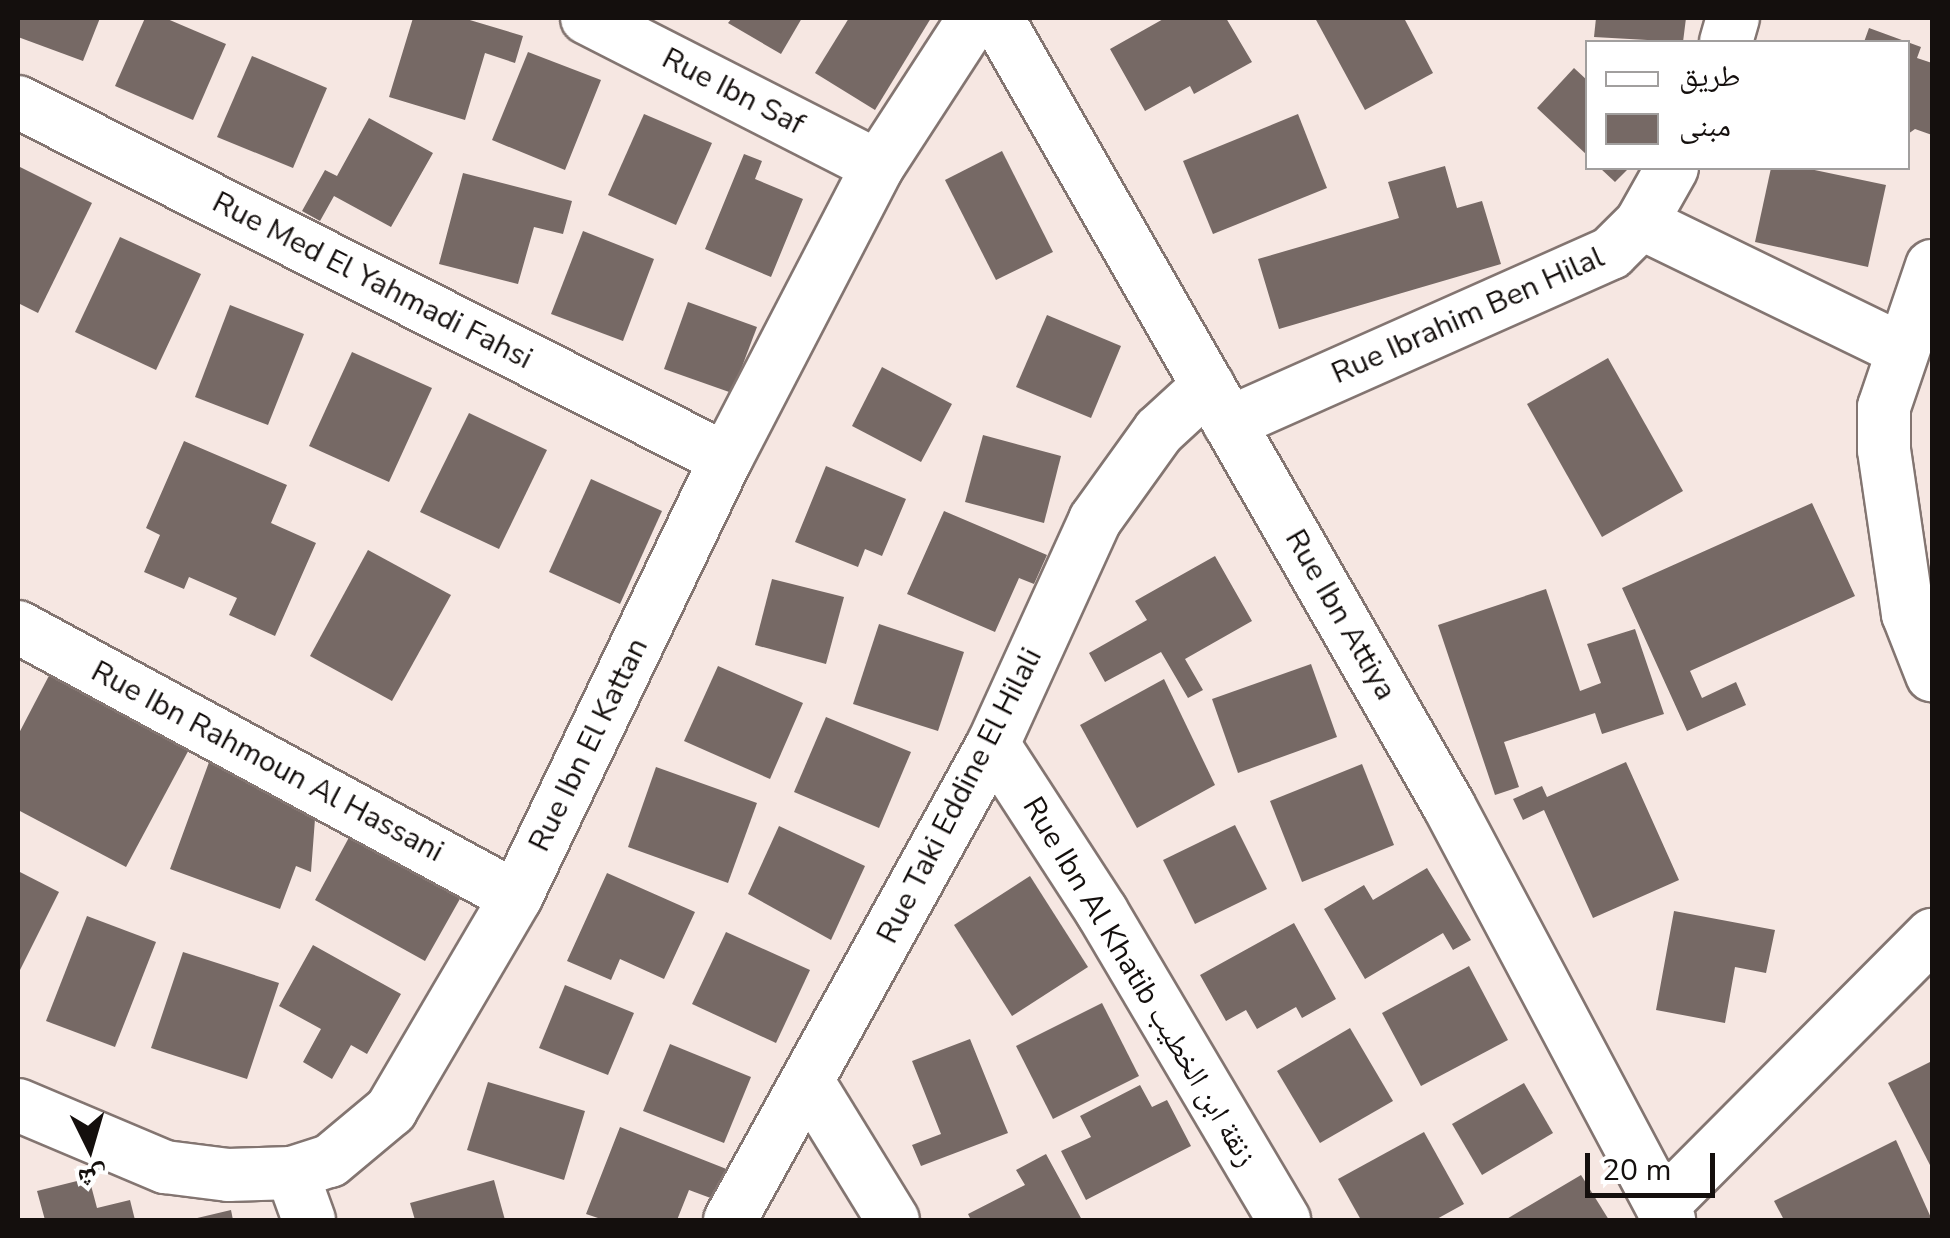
<!DOCTYPE html>
<html>
<head>
<meta charset="utf-8">
<style>
  body { margin:0 }
  #map { position:relative; width:1950px; height:1238px; overflow:hidden; background:#f6e7e2; font-family:"Nunito Sans","Noto Naskh Arabic",sans-serif }
  div>[style] { position:absolute }
  [style*='--x'] { left:calc(var(--x)*1px); top:calc(var(--y)*1px); width:calc(var(--w)*1px); rotate:calc(var(--a)*1deg) }
  .building>* { inset:0; background:#766965 }
  .roads { filter:drop-shadow(2px 0 #837571) drop-shadow(-2px 0 #837571) drop-shadow(0 2px #837571) drop-shadow(0 -2px #837571) }
  .minor>* { height:52px; margin:-26px; padding:0 26px; transform-origin:26px; border-radius:26px; background:#fff }
  span { translate:-50% -50%; white-space:nowrap; text-align:center; line-height:1.15; -webkit-text-stroke:10px #fff; paint-order:stroke }
  .street-label { font-size:30px; color:#140f0d }
  .frame { position:absolute; inset:0; border:20px solid #140f0d; pointer-events:none }
  .legend { position:absolute; left:1585px; top:40px; width:325px; height:130px; box-sizing:border-box; background:#fff; border:2px solid #a19f9e; margin:0; padding:12px 18px; list-style:none; font-size:30px; color:#140f0d }
  .legend li { display:flex; align-items:center; gap:20px; height:50px }
  .legend b { width:50px; border:2px solid #a19f9e }
  .north { position:absolute; left:40px; top:1098px; width:100px; height:100px; -webkit-text-stroke:8px #fff; paint-order:stroke; rotate:175deg; font-size:28px; font-weight:700; line-height:40px; text-align:center; color:#140f0d }
  .north::after { content:''; display:block; margin:auto; width:35px; height:45px; background:#140f0d; clip-path:polygon(50% 0,100% 100%,50% 72%,0 100%) }
  .scale { position:absolute; left:1585px; top:1153px; width:130px; height:45px; box-sizing:border-box; border:5px solid #140f0d; border-top:0; padding-left:12px; font-size:30px; line-height:35px; white-space:nowrap; color:#140f0d; -webkit-text-stroke:8px #fff; paint-order:stroke }
</style>
</head>
<body>
<div id="map">
  <div class="building">
    <div style="clip-path:polygon(18px 18px,100px 18px,83px 61px,18px 37px)"></div>
    <div style="clip-path:polygon(145px 18px,165px 18px,226px 44px,193px 120px,115px 86px)"></div>
    <div style="clip-path:polygon(413px 18px,463px 18px,523px 36px,515px 63px,485px 53px,465px 120px,389px 97px)"></div>
    <div style="clip-path:polygon(732px 18px,802px 18px,781px 54px,728px 23px)"></div>
    <div style="clip-path:polygon(849px 18px,931px 18px,875px 110px,815px 73px)"></div>
    <div style="clip-path:polygon(1165px 18px,1226px 18px,1252px 62px,1194px 94px,1190px 86px,1145px 111px,1110px 49px)"></div>
    <div style="clip-path:polygon(1315px 18px,1404px 18px,1433px 73px,1365px 110px)"></div>
    <div style="clip-path:polygon(1596px 18px,1686px 18px,1683px 42px,1594px 37px)"></div>
    <div style="clip-path:polygon(1869px 28px,1921px 47px,1917px 58px,1932px 63px,1932px 135px,1915px 129px,1908px 134px,1908px 42px,1864px 42px)"></div>
    <div style="clip-path:polygon(528px 52px,601px 80px,565px 170px,492px 140px)"></div>
    <div style="clip-path:polygon(252px 56px,327px 88px,293px 168px,217px 137px)"></div>
    <div style="clip-path:polygon(1574px 68px,1588px 81px,1588px 156px,1537px 108px)"></div>
    <div style="clip-path:polygon(644px 114px,712px 143px,676px 225px,608px 195px)"></div>
    <div style="clip-path:polygon(1298px 114px,1327px 188px,1213px 234px,1183px 161px)"></div>
    <div style="clip-path:polygon(369px 118px,433px 153px,391px 227px,334px 196px,320px 221px,302px 211px,325px 170px,337px 176px)"></div>
    <div style="clip-path:polygon(1002px 151px,1053px 252px,996px 280px,945px 180px)"></div>
    <div style="clip-path:polygon(744px 154px,762px 161px,755px 179px,803px 199px,771px 277px,705px 249px)"></div>
    <div style="clip-path:polygon(18px 166px,92px 203px,38px 313px,18px 303px)"></div>
    <div style="clip-path:polygon(1445px 166px,1457px 208px,1482px 201px,1501px 264px,1279px 329px,1258px 259px,1399px 218px,1388px 182px)"></div>
    <div style="clip-path:polygon(1600px 168px,1629px 168px,1615px 182px)"></div>
    <div style="clip-path:polygon(1771px 168px,1805px 168px,1886px 185px,1868px 267px,1755px 242px)"></div>
    <div style="clip-path:polygon(463px 173px,572px 201px,563px 234px,534px 227px,518px 284px,439px 264px)"></div>
    <div style="clip-path:polygon(583px 231px,654px 259px,623px 341px,551px 314px)"></div>
    <div style="clip-path:polygon(120px 237px,201px 274px,156px 370px,75px 332px)"></div>
    <div style="clip-path:polygon(688px 302px,757px 327px,732px 393px,664px 369px)"></div>
    <div style="clip-path:polygon(230px 305px,304px 334px,268px 425px,195px 397px)"></div>
    <div style="clip-path:polygon(1047px 315px,1121px 346px,1091px 418px,1016px 387px)"></div>
    <div style="clip-path:polygon(352px 352px,432px 388px,389px 482px,309px 446px)"></div>
    <div style="clip-path:polygon(1608px 358px,1683px 491px,1602px 537px,1527px 404px)"></div>
    <div style="clip-path:polygon(882px 367px,952px 404px,921px 462px,852px 426px)"></div>
    <div style="clip-path:polygon(469px 413px,547px 450px,499px 549px,420px 512px)"></div>
    <div style="clip-path:polygon(983px 435px,1061px 456px,1044px 523px,965px 502px)"></div>
    <div style="clip-path:polygon(184px 441px,287px 485px,271px 523px,316px 543px,275px 636px,229px 615px,237px 598px,189px 577px,184px 589px,144px 572px,160px 535px,146px 528px)"></div>
    <div style="clip-path:polygon(826px 466px,906px 499px,882px 556px,865px 549px,858px 567px,795px 542px)"></div>
    <div style="clip-path:polygon(591px 479px,662px 511px,620px 604px,549px 572px)"></div>
    <div style="clip-path:polygon(1812px 503px,1855px 596px,1690px 671px,1702px 698px,1736px 682px,1746px 705px,1687px 731px,1622px 588px)"></div>
    <div style="clip-path:polygon(944px 511px,1047px 555px,1034px 584px,1019px 578px,995px 632px,907px 594px)"></div>
    <div style="clip-path:polygon(368px 550px,451px 595px,392px 701px,310px 656px)"></div>
    <div style="clip-path:polygon(1215px 556px,1252px 621px,1185px 659px,1203px 690px,1188px 698px,1161px 652px,1105px 682px,1089px 653px,1147px 620px,1135px 601px)"></div>
    <div style="clip-path:polygon(772px 579px,844px 597px,826px 664px,755px 645px)"></div>
    <div style="clip-path:polygon(1546px 589px,1580px 691px,1601px 683px,1587px 644px,1635px 629px,1664px 714px,1602px 734px,1595px 713px,1504px 742px,1519px 787px,1495px 795px,1438px 625px)"></div>
    <div style="clip-path:polygon(879px 624px,964px 652px,938px 731px,853px 704px)"></div>
    <div style="clip-path:polygon(1311px 664px,1337px 737px,1238px 773px,1212px 699px)"></div>
    <div style="clip-path:polygon(718px 666px,803px 703px,770px 779px,684px 741px)"></div>
    <div style="clip-path:polygon(53px 668px,193px 742px,126px 867px,18px 810px,18px 735px)"></div>
    <div style="clip-path:polygon(1164px 679px,1215px 785px,1137px 828px,1080px 725px)"></div>
    <div style="clip-path:polygon(826px 717px,911px 752px,879px 828px,794px 792px)"></div>
    <div style="clip-path:polygon(212px 754px,315px 819px,311px 872px,296px 866px,280px 909px,170px 869px)"></div>
    <div style="clip-path:polygon(1626px 762px,1679px 880px,1593px 918px,1544px 810px,1523px 820px,1513px 799px,1542px 786px,1547px 797px)"></div>
    <div style="clip-path:polygon(1362px 764px,1394px 845px,1302px 882px,1270px 801px)"></div>
    <div style="clip-path:polygon(656px 767px,757px 803px,728px 883px,628px 847px)"></div>
    <div style="clip-path:polygon(359px 819px,470px 881px,425px 961px,315px 900px)"></div>
    <div style="clip-path:polygon(1235px 825px,1267px 889px,1195px 924px,1163px 860px)"></div>
    <div style="clip-path:polygon(779px 826px,865px 866px,831px 940px,748px 894px)"></div>
    <div style="clip-path:polygon(1427px 868px,1471px 940px,1453px 950px,1443px 933px,1365px 979px,1324px 909px,1364px 885px,1373px 900px)"></div>
    <div style="clip-path:polygon(18px 871px,59px 892px,18px 974px)"></div>
    <div style="clip-path:polygon(607px 873px,695px 912px,664px 979px,620px 959px,611px 980px,567px 961px)"></div>
    <div style="clip-path:polygon(1030px 876px,1088px 967px,1012px 1016px,954px 925px)"></div>
    <div style="clip-path:polygon(1674px 911px,1775px 930px,1766px 973px,1735px 967px,1725px 1023px,1656px 1010px)"></div>
    <div style="clip-path:polygon(87px 916px,156px 942px,115px 1047px,46px 1021px)"></div>
    <div style="clip-path:polygon(1294px 923px,1336px 999px,1302px 1018px,1296px 1007px,1257px 1029px,1246px 1010px,1226px 1021px,1200px 975px)"></div>
    <div style="clip-path:polygon(726px 932px,810px 970px,776px 1043px,692px 1004px)"></div>
    <div style="clip-path:polygon(313px 945px,401px 994px,367px 1054px,351px 1045px,332px 1079px,303px 1062px,321px 1029px,279px 1006px)"></div>
    <div style="clip-path:polygon(183px 952px,279px 983px,247px 1079px,151px 1048px)"></div>
    <div style="clip-path:polygon(1469px 966px,1508px 1040px,1421px 1086px,1382px 1013px)"></div>
    <div style="clip-path:polygon(565px 985px,634px 1013px,608px 1075px,539px 1048px)"></div>
    <div style="clip-path:polygon(1102px 1003px,1139px 1076px,1053px 1119px,1016px 1046px)"></div>
    <div style="clip-path:polygon(1350px 1028px,1393px 1101px,1320px 1143px,1277px 1071px)"></div>
    <div style="clip-path:polygon(970px 1039px,1008px 1133px,921px 1166px,912px 1145px,941px 1134px,912px 1061px)"></div>
    <div style="clip-path:polygon(670px 1044px,751px 1077px,724px 1143px,643px 1111px)"></div>
    <div style="clip-path:polygon(1932px 1061px,1932px 1169px,1888px 1083px)"></div>
    <div style="clip-path:polygon(488px 1082px,585px 1111px,564px 1180px,467px 1150px)"></div>
    <div style="clip-path:polygon(1524px 1083px,1553px 1133px,1482px 1175px,1452px 1124px)"></div>
    <div style="clip-path:polygon(1140px 1085px,1152px 1107px,1167px 1100px,1191px 1146px,1086px 1200px,1061px 1151px,1091px 1137px,1080px 1116px)"></div>
    <div style="clip-path:polygon(620px 1127px,729px 1170px,716px 1200px,689px 1190px,677px 1220px,604px 1220px,586px 1214px)"></div>
    <div style="clip-path:polygon(1424px 1132px,1464px 1204px,1435px 1220px,1361px 1220px,1338px 1179px)"></div>
    <div style="clip-path:polygon(1896px 1140px,1932px 1220px,1784px 1220px,1774px 1201px)"></div>
    <div style="clip-path:polygon(1046px 1154px,1082px 1220px,971px 1220px,968px 1214px,1025px 1185px,1016px 1170px)"></div>
    <div style="clip-path:polygon(1581px 1175px,1609px 1220px,1505px 1220px)"></div>
    <div style="clip-path:polygon(89px 1178px,97px 1208px,130px 1200px,135px 1220px,45px 1220px,37px 1191px)"></div>
    <div style="clip-path:polygon(494px 1180px,505px 1220px,415px 1220px,410px 1203px)"></div>
    <div style="clip-path:polygon(231px 1210px,233px 1220px,194px 1220px,193px 1219px)"></div>
  </div>
  <div class="roads">
    <div class="minor">
      <div style="--x:587;--y:18;--w:326;--a:27"></div>
      <div style="--x:997;--y:18;--w:908;--a:60.16"></div>
      <div style="--x:1449;--y:806;--w:469;--a:62"></div>
      <div style="--x:1726;--y:42;--w:25;--a:-74"></div>
      <div style="--x:18;--y:102;--w:793;--a:26.76"></div>
      <div style="--x:1641;--y:223;--w:288;--a:25.9"></div>
      <div style="--x:1932;--y:266;--w:149;--a:108.8"></div>
      <div style="--x:1884;--y:407;--w:43;--a:90"></div>
      <div style="--x:1884;--y:450;--w:166;--a:81.7"></div>
      <div style="--x:1908;--y:614;--w:66;--a:68.5"></div>
      <div style="--x:1229;--y:423;--w:418;--a:-24"></div>
      <div style="--x:1611;--y:253;--w:42;--a:-45"></div>
      <div style="--x:1641;--y:223;--w:63;--a:-60.6"></div>
      <div style="--x:18;--y:627;--w:566;--a:28.47"></div>
      <div style="--x:993;--y:744;--w:200;--a:57"></div>
      <div style="--x:1102;--y:912;--w:358;--a:59.4"></div>
      <div style="--x:808;--y:1082;--w:162;--a:58.4"></div>
      <div style="--x:18;--y:1105;--w:160;--a:22.9"></div>
      <div style="--x:165;--y:1167;--w:64;--a:7.2"></div>
      <div style="--x:228;--y:1175;--w:64;--a:-1.8"></div>
      <div style="--x:292;--y:1173;--w:40;--a:-18"></div>
      <div style="--x:330;--y:1161;--w:80;--a:-39.9"></div>
      <div style="--x:391;--y:1110;--w:247;--a:-59.6"></div>
      <div style="--x:516;--y:897;--w:486;--a:-64.4"></div>
      <div style="--x:726;--y:459;--w:330;--a:-62.6"></div>
      <div style="--x:878;--y:166;--w:176;--a:-57"></div>
      <div style="--x:292;--y:1173;--w:50;--a:70.1"></div>
      <div style="--x:1662;--y:1206;--w:383;--a:-45.1"></div>
      <div style="--x:730;--y:1220;--w:544;--a:-61.08"></div>
      <div style="--x:993;--y:744;--w:246;--a:-65.5"></div>
      <div style="--x:1095;--y:520;--w:110;--a:-54.3"></div>
      <div style="--x:1159;--y:431;--w:67;--a:-42.6"></div>
    </div>
  </div>
  <div class="street-label">
    <span style="left:733px;top:92px;rotate:27deg">Rue Ibn Saf</span>
    <span style="left:372px;top:281px;rotate:27deg">Rue Med El Yahmadi Fahsi</span>
    <span style="left:1468px;top:316px;rotate:-24deg">Rue Ibrahim Ben Hilal</span>
    <span style="left:1340px;top:615px;rotate:60deg">Rue Ibn Attiya</span>
    <span style="left:589px;top:745px;rotate:-64deg">Rue Ibn El Kattan</span>
    <span style="left:267px;top:762px;rotate:28deg">Rue Ibn Rahmoun Al Hassani</span>
    <span style="left:960px;top:796px;rotate:-63deg">Rue Taki Eddine El Hilali</span>
    <span style="left:1139px;top:982px;rotate:59deg">Rue Ibn Al Khatib زنقة ابن الخطيب</span>
  </div>
  <div class="frame"></div>
  <ul class="legend">
  <li><b style="height:12px;background:#fff"></b>طريق</li>
  <li><b style="height:28px;background:#766965"></b>مبنى</li>
  </ul>
  <div class="north">ش</div>
  <div class="scale">20 m</div>
</div>
</body>
</html>
